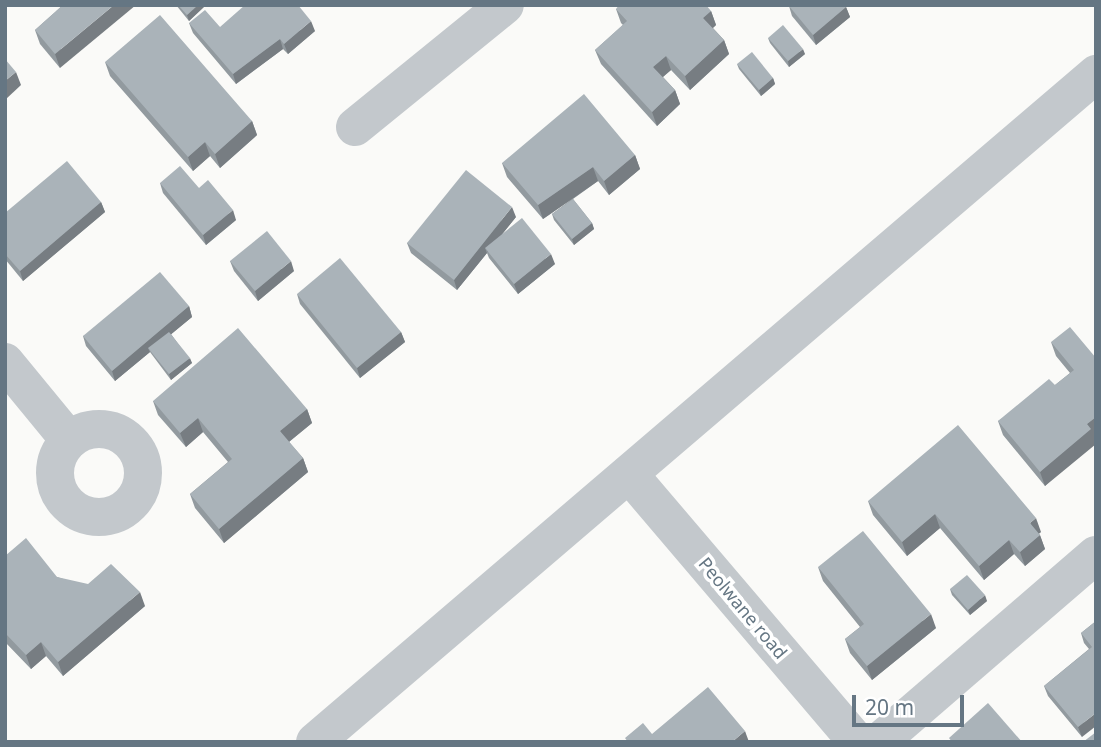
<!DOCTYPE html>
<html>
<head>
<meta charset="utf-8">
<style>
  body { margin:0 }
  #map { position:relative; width:1101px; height:747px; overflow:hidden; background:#fafaf8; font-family:"Noto Sans",sans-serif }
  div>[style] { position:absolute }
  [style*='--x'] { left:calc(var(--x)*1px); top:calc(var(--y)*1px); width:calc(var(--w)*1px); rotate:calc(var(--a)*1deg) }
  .minor>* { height:38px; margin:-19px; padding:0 19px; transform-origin:19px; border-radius:19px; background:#c3c8cc }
  .minor>.ring { margin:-19px; padding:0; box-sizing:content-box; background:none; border:38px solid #c3c8cc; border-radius:50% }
  .wall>* { inset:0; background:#929a9f }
  .shaded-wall>* { inset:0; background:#777d82 }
  .building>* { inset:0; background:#aab3b9 }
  span { translate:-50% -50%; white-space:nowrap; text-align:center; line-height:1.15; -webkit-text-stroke:7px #fff; paint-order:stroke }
  .street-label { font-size:18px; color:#657683 }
  .frame { position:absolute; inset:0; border:7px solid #657683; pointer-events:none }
  .scale { position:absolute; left:852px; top:695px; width:112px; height:32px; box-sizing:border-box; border:4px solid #657683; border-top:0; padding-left:9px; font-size:21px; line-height:24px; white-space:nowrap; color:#657683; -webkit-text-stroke:5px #fff; paint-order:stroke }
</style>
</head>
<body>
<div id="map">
  <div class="minor">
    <div style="--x:355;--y:127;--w:193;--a:-39.1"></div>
    <div style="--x:5;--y:362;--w:101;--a:50.6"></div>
    <div class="ring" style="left:55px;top:429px;width:50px;height:50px"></div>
    <div style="--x:629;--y:474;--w:352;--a:49.6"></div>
    <div style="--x:315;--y:742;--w:1028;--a:-40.54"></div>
    <div style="--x:879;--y:742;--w:286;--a:-40.8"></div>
  </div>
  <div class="wall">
    <div style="clip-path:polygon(63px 5px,60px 68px,40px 44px,35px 30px)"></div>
    <div style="clip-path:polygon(176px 5px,206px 5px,189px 21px)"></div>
    <div style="clip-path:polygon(789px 6px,846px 7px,850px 17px,816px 45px,792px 16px)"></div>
    <div style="clip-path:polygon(616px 9px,711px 11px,716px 25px,713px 28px,724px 40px,729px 54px,690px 90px,671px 70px,663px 77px,675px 90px,680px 104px,657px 126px,601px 64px,595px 50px,623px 25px,621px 23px)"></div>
    <div style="clip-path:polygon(189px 23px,220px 27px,315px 31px,288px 54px,283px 49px,236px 84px,193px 33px)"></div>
    <div style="clip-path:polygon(768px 38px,805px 54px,789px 67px,770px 43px)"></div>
    <div style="clip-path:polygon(105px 62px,252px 121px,257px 135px,220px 168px,210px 156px,193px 171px,110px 76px)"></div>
    <div style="clip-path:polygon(737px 64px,773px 78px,775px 84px,761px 96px,739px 69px)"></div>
    <div style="clip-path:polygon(635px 155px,640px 169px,609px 195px,598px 181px,573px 199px,592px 223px,594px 229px,574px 245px,554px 220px,552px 214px,572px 199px,543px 219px,507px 177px,502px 163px)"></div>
    <div style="clip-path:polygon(160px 183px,199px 188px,236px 220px,206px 245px,163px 193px)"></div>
    <div style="clip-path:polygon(101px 202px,105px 212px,23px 281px,5px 259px,5px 213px)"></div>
    <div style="clip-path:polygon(516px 217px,502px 234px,555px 264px,518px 294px,489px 258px,487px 253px,457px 290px,411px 253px,407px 243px)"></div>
    <div style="clip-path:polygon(230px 261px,294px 271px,258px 301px,234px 271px)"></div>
    <div style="clip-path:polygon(297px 294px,401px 332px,405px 342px,360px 378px,300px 304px)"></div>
    <div style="clip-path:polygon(189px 306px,192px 317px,171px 334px,192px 363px,171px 380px,150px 352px,115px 381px,86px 346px,83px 336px)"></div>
    <div style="clip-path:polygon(1051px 342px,1096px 358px,1096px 435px,1045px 486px,1003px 435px,998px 421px,1055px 385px,1070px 373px,1056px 356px)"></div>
    <div style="clip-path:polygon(153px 401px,307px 409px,312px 423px,289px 442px,303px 458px,308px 472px,224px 543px,195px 508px,190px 494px,228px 462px,203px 432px,186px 447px,158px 415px)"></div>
    <div style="clip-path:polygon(868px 501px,1041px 532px,1039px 533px,1045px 549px,1025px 566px,1014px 554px,984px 580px,940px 528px,907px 556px,873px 515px)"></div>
    <div style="clip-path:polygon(5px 556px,57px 577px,145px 606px,63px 676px,46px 656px,31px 669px,5px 642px)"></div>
    <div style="clip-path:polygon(818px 567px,936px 628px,872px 680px,850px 653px,845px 639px,860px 627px,823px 581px)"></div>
    <div style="clip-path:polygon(950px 589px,987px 601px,970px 615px,952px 595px)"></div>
    <div style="clip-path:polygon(1096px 621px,1082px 737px,1048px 696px,1044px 686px,1089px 649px,1084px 643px,1081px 633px)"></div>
  </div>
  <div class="shaded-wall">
    <div style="clip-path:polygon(114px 5px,136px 5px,60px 68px,55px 54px)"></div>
    <div style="clip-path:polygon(198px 5px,206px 5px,189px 21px,187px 15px)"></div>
    <div style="clip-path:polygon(846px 7px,850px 17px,816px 45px,813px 35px)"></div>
    <div style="clip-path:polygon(711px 11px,716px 25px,708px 32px,703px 18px)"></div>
    <div style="clip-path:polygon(311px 21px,315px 31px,288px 54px,284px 44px)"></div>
    <div style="clip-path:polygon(280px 39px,283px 49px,236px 84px,233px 74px)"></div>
    <div style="clip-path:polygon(724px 40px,729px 54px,690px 90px,685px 76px)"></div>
    <div style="clip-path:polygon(803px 49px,805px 54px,789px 67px,788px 61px)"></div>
    <div style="clip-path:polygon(666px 56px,671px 70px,658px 81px,653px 67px)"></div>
    <div style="clip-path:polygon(16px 72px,21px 85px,5px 100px,5px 81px)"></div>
    <div style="clip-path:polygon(773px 78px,775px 84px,761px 96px,759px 90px)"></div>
    <div style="clip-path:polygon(675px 90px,680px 104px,657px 126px,652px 112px)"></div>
    <div style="clip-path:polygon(252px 121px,257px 135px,220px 168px,215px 154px)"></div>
    <div style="clip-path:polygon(205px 142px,210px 156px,193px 171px,188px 157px)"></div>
    <div style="clip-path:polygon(635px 155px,640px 169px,609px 195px,604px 181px)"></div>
    <div style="clip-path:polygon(593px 167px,598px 181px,543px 219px,538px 205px)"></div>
    <div style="clip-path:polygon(101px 202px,105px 212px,23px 281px,20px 271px)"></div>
    <div style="clip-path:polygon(512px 207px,516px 217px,488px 252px,485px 248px,487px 253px,457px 290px,454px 280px)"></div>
    <div style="clip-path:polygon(233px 210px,236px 220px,206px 245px,203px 235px)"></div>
    <div style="clip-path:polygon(592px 223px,594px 229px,574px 245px,572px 239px)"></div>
    <div style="clip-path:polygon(551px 254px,555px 264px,518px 294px,514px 284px)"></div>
    <div style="clip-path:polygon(291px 261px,294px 271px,258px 301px,255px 291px)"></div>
    <div style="clip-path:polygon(189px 306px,192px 317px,151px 351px,148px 348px,150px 352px,115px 381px,112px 371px)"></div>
    <div style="clip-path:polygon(401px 332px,405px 342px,360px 378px,357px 368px)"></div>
    <div style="clip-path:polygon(190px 358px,192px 363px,171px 380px,169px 374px)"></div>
    <div style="clip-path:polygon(307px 409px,312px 423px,285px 445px,280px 431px)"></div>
    <div style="clip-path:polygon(1096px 417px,1096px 435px,1094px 436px,1096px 444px,1045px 486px,1040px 472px,1087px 424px)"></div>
    <div style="clip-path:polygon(198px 418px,203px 432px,186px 447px,180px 433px)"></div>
    <div style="clip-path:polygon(303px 458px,308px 472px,224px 543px,219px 529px)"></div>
    <div style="clip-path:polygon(935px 514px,940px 528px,907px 556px,902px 542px)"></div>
    <div style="clip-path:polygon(1036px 518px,1041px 532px,1035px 537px,1030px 523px)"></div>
    <div style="clip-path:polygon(1040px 535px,1045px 549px,1025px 566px,1020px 552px)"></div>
    <div style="clip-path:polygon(1009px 540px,1014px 554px,984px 580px,979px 566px)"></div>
    <div style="clip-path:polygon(140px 592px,145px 606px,63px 676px,58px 662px)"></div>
    <div style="clip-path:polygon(985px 595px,987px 601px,970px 615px,968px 610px)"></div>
    <div style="clip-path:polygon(931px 614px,936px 628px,872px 680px,867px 666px)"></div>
    <div style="clip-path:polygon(41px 642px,46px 656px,31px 669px,26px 655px)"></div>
    <div style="clip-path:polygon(1096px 713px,1096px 726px,1082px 737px,1078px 727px)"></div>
    <div style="clip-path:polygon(745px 731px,749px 742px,732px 742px)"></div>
  </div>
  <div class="building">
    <div style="clip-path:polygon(63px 5px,114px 5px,55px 54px,35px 30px)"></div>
    <div style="clip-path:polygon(178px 5px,198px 5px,187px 15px)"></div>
    <div style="clip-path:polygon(245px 5px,298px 5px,311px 21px,284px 44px,280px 39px,233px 74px,189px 23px,205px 10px,220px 27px)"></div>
    <div style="clip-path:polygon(619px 5px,706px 5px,711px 11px,703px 18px,724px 40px,685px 76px,666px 56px,653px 67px,675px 90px,652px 112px,595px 50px,627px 21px,616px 9px)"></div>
    <div style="clip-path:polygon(790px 5px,845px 5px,846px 7px,813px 35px,789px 6px)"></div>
    <div style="clip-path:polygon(160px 15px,252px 121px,215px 154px,205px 142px,188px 157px,105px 62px)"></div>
    <div style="clip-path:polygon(783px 25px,803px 49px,788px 61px,768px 38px)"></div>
    <div style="clip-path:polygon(752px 52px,773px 78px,759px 90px,737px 64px)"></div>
    <div style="clip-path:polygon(5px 59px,16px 72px,5px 81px)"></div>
    <div style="clip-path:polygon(584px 94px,635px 155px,604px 181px,593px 167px,538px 205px,502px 163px)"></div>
    <div style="clip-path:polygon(67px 161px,101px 202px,20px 271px,5px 254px,5px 213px)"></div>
    <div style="clip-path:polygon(180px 166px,199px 188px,208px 180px,233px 210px,203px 235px,160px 183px)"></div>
    <div style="clip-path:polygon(466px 170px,512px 207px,454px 280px,407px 243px)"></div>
    <div style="clip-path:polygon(573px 199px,592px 223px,572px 239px,552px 214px)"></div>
    <div style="clip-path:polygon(522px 218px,551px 254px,514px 284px,485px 248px)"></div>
    <div style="clip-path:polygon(267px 231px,291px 261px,255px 291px,230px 261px)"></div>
    <div style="clip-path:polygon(340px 258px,401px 332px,357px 368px,297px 294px)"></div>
    <div style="clip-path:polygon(160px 272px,189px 306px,112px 371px,83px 336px)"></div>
    <div style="clip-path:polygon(1070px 327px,1096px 358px,1096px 417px,1087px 424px,1091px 429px,1040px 472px,998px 421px,1049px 379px,1055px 385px,1074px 370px,1051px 342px)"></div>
    <div style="clip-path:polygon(238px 328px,307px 409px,280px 431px,303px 458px,219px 529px,190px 494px,232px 459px,198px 418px,180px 433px,153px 401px)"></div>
    <div style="clip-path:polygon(169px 332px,190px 358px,169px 374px,148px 348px)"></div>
    <div style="clip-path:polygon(958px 425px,1036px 518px,1030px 523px,1040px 535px,1020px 552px,1009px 540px,979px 566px,935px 514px,902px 542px,868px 501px)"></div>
    <div style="clip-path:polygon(863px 531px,931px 614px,867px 666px,845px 639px,864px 624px,818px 567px)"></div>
    <div style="clip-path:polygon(26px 538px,57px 577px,88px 584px,111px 564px,140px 592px,58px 662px,41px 642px,26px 655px,5px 633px,5px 556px)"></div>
    <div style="clip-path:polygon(967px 575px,985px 595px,968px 610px,950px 589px)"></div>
    <div style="clip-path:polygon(1096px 621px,1096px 713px,1078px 727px,1044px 686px,1092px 647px,1081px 633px)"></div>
    <div style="clip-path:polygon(708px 687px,745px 731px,732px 742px,628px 742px,625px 738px,643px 723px,652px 734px)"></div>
    <div style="clip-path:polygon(988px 703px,1022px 742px,952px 742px,949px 738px)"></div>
    <div style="clip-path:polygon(1096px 732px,1096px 742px,1083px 742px)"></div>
  </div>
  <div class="street-label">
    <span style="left:743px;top:608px;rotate:50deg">Peolwane road</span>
  </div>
  <div class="frame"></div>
  <div class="scale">20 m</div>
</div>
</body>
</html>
